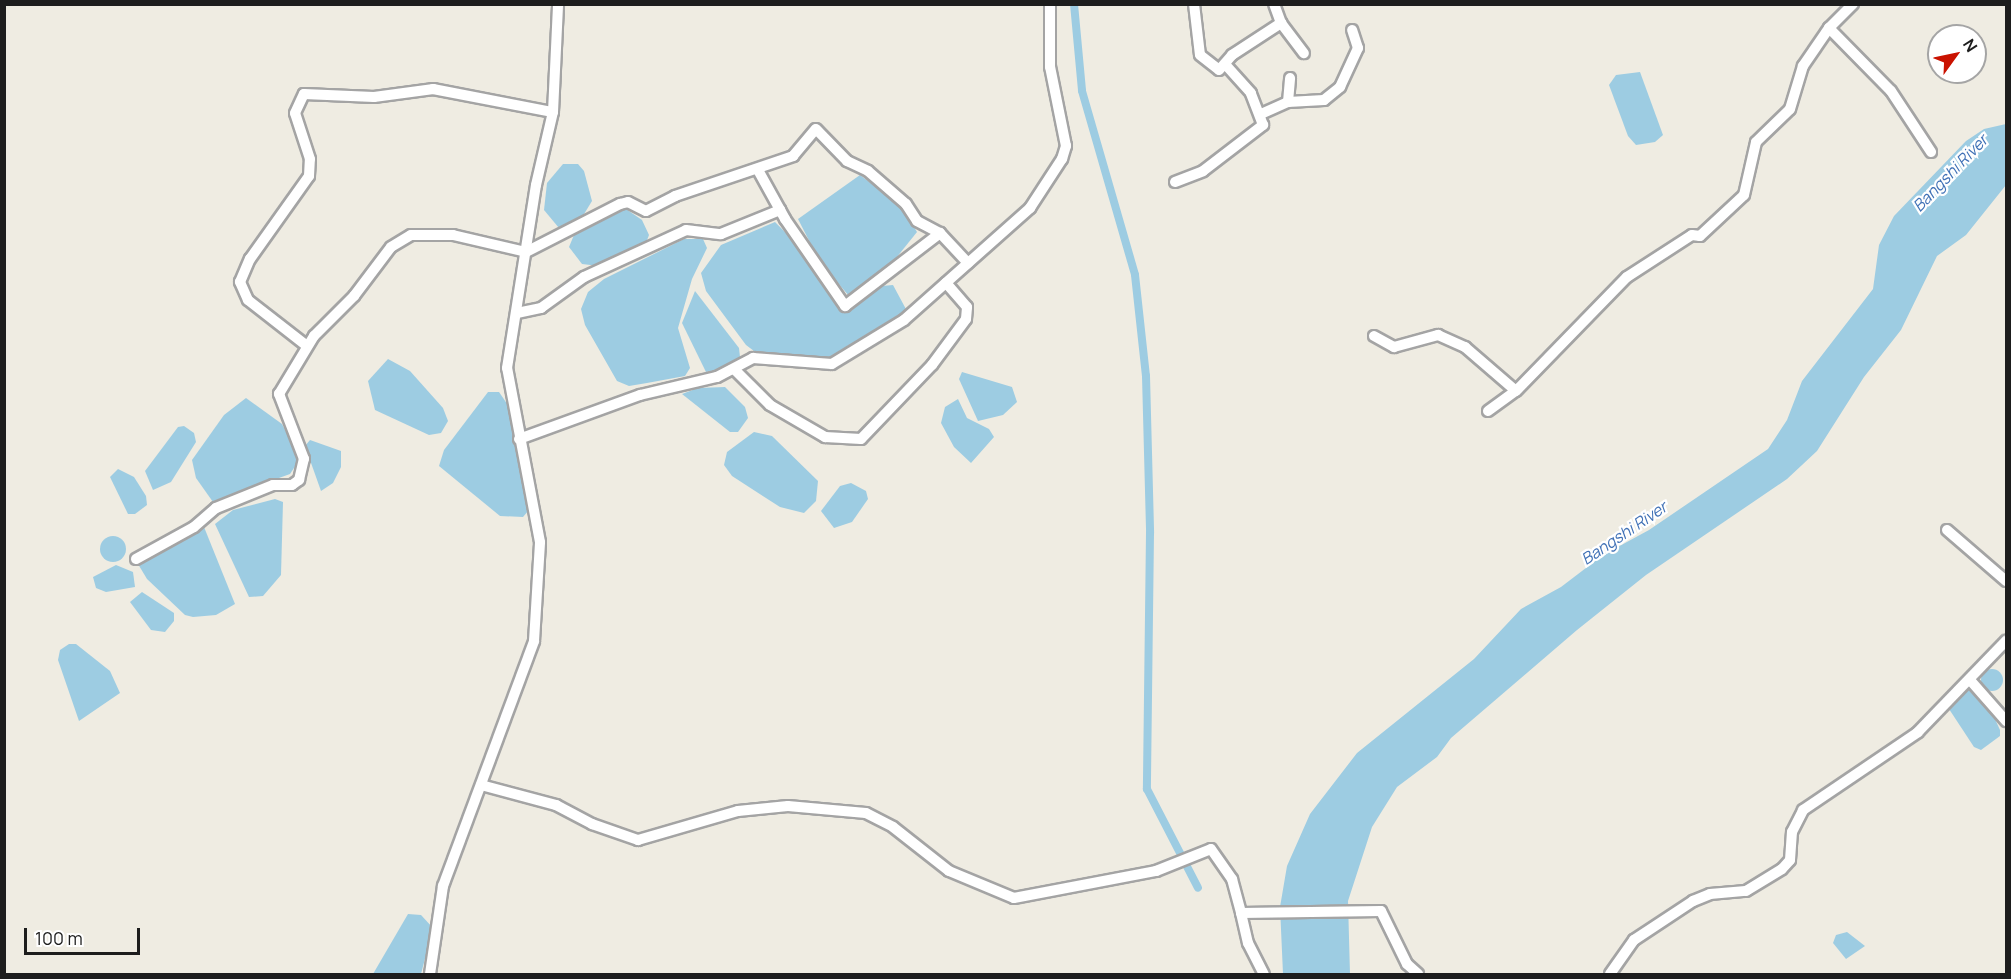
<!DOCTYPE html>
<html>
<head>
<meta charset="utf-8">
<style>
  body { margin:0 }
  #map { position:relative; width:2011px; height:979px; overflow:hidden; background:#efece2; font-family:Manrope,sans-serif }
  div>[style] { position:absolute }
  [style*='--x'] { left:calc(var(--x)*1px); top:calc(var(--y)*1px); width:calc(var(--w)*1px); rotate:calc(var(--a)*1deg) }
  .water>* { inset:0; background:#9dcce2 }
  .round { border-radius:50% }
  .canal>* { height:8px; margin:-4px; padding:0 4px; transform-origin:4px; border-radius:4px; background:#9dcce2 }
  .roads { filter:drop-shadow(2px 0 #a4a4a4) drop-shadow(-2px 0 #a4a4a4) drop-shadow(0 2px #a4a4a4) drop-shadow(0 -2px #a4a4a4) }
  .minor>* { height:10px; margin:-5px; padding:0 5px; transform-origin:5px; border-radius:5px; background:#fff }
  span { translate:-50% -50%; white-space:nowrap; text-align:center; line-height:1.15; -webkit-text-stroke:4.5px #fff; paint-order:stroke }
  .water-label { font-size:16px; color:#4071b6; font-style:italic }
  .frame { position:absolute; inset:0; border:6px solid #1d1d1d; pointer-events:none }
  .north { position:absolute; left:1927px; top:24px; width:60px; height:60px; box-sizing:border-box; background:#fff; border:2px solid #a5a5a5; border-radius:50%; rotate:57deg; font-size:16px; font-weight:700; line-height:24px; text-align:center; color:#1d1d1d }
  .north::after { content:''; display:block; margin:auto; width:21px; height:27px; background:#ca1200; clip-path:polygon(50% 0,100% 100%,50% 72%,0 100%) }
  .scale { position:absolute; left:24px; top:928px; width:116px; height:27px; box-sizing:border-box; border:3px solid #1d1d1d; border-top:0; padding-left:8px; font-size:18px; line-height:21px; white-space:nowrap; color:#1d1d1d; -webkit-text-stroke:4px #fff; paint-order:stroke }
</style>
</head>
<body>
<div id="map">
  <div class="water">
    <div style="clip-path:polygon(1640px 72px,1663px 135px,1655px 142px,1636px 145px,1628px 136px,1609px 85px,1616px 75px)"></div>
    <div style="clip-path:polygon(2006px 124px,2006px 185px,1966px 235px,1937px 256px,1901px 330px,1864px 377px,1817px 451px,1787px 479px,1646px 575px,1577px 630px,1451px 738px,1437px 757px,1397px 787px,1372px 827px,1348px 901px,1350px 974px,1283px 974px,1280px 907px,1287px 866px,1310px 814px,1357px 753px,1474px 659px,1521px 609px,1561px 587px,1603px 555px,1649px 530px,1768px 449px,1787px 420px,1802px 381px,1873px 289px,1879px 245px,1894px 216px,1966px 141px,1984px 129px)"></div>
    <div style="clip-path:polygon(563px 164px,578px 164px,584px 171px,592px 201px,581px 219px,559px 228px,544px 210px,547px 183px)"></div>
    <div style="clip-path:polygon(860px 175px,902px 207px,917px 232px,880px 278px,849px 296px,820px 262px,798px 219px)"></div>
    <div style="clip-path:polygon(626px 209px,642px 220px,649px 235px,644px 248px,599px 266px,582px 264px,569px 247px,574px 235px)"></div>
    <div style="clip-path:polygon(775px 222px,802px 249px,835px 304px,846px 312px,882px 286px,893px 285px,907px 311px,900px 322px,831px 361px,758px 354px,746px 345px,706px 291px,701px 273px,721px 245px)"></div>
    <div style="clip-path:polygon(684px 239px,703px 239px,707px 248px,692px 279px,678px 328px,690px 368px,685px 376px,647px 383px,629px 386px,617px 381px,585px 325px,581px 309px,588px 292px,604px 279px)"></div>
    <div style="clip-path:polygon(695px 291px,739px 348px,740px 357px,726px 369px,706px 372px,682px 323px)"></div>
    <div style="clip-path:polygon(388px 359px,410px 371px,443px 408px,448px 421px,441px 433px,429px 435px,375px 410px,368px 381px)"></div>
    <div style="clip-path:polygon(962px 372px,1012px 387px,1017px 402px,1003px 415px,978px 421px,959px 379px)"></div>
    <div style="clip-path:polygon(725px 387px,745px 407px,748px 418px,738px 432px,730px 432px,682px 394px,698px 388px)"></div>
    <div style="clip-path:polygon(488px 392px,499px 392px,510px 408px,529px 510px,523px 517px,500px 516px,439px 466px,444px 450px)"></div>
    <div style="clip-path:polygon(246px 398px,282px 424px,298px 455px,296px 465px,290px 474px,213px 502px,196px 478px,192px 460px,224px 415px)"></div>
    <div style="clip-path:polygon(958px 399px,967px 418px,989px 429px,994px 437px,971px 463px,954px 447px,941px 423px,945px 407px)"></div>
    <div style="clip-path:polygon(184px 426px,194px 433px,196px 442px,171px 482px,153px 490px,145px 471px,178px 427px)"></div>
    <div style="clip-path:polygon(754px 432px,772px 436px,818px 481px,816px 501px,804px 513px,780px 507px,732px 476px,724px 465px,727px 452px)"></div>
    <div style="clip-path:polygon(310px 440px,341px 451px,341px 467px,333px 483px,321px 491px,305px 446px)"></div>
    <div style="clip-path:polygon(118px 469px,134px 477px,146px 496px,147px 505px,135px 514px,128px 514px,110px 477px)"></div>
    <div style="clip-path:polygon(851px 483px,866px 491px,868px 499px,852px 522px,834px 528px,821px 511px,840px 486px)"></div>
    <div style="clip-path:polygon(275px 499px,283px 502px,281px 575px,263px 596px,249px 597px,215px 524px,233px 510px)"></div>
    <div style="clip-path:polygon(204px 527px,235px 604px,216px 615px,193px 617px,185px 615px,147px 579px,138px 564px)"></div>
    <div class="round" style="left:100px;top:536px;width:26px;height:26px"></div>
    <div style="clip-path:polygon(116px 565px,133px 572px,135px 587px,106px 592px,96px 588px,93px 577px)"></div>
    <div style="clip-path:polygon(142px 592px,174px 613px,174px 621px,165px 632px,151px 630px,130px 602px)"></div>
    <div style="clip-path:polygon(69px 644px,76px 644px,110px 671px,120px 693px,79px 721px,58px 660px,60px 650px)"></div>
    <div class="round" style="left:1981px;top:669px;width:22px;height:22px"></div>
    <div style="clip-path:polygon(1970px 688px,1990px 708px,2000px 730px,2000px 736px,1981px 750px,1974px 747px,1949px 709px)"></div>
    <div style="clip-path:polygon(408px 914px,421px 915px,433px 928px,421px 974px,373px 974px)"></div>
    <div style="clip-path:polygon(1847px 932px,1865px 946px,1846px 959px,1833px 943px,1836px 935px)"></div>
  </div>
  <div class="canal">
    <div style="--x:1074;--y:4;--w:87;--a:84.7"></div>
    <div style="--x:1082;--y:91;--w:191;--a:73.9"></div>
    <div style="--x:1135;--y:275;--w:102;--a:83.8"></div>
    <div style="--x:1146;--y:376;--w:157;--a:88.5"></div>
    <div style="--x:1150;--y:533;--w:256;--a:90.7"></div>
    <div style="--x:1147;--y:789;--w:111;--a:62.7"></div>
  </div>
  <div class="roads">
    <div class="minor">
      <div style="--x:1194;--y:4;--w:51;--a:83.3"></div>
      <div style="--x:1200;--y:55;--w:24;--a:38"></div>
      <div style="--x:1219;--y:70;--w:20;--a:-49"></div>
      <div style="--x:1232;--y:55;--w:59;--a:-33.1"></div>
      <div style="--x:1281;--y:23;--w:20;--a:-110"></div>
      <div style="--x:1853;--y:4;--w:34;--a:135"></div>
      <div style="--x:1829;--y:28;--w:88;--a:45.5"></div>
      <div style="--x:1891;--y:91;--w:73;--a:56.7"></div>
      <div style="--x:1281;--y:23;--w:38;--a:53"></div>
      <div style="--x:1288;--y:102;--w:24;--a:-85"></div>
      <div style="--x:1261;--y:114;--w:30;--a:-24"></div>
      <div style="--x:1288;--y:102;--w:36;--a:-3"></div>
      <div style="--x:1324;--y:100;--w:21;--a:-39"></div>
      <div style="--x:1340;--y:87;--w:43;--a:-65.2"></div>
      <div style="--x:1358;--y:48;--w:19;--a:-108"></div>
      <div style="--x:758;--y:170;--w:56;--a:61.1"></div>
      <div style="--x:785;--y:219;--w:106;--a:55.4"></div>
      <div style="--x:845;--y:306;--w:120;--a:-37.5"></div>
      <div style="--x:1175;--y:182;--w:30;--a:-21"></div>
      <div style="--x:1203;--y:171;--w:76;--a:-37.5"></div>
      <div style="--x:1263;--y:125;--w:34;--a:-111"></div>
      <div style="--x:1251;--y:93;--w:38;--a:-132"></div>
      <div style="--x:517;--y:313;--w:25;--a:-12"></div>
      <div style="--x:541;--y:308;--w:53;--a:-35.8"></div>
      <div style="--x:584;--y:277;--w:112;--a:-24.7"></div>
      <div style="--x:686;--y:230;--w:35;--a:7"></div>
      <div style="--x:721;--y:234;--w:64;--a:-22.1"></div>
      <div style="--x:1374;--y:336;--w:23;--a:29"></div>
      <div style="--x:1394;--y:347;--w:46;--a:-15.3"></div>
      <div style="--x:1438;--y:335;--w:30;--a:24"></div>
      <div style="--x:1465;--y:347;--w:67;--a:40.8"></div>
      <div style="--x:307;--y:346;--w:75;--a:-142.1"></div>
      <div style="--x:248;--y:300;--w:20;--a:-114"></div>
      <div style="--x:240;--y:282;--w:25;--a:-67"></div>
      <div style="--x:250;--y:259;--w:102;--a:-54.6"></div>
      <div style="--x:309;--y:176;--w:17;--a:-87"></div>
      <div style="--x:310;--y:159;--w:48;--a:-108.1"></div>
      <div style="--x:295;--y:113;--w:21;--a:-65"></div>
      <div style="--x:304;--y:94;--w:70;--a:2.5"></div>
      <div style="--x:374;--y:97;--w:60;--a:-7.7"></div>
      <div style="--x:433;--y:89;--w:122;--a:10.9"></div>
      <div style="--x:735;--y:370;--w:49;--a:45"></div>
      <div style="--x:770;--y:405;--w:64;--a:30.2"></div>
      <div style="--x:825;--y:437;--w:36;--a:3"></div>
      <div style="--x:861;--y:439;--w:103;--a:-46.2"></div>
      <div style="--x:932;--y:365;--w:57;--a:-53.5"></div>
      <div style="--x:966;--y:319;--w:12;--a:-85"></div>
      <div style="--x:967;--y:307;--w:32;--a:-131"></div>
      <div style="--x:1488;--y:411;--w:34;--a:-36"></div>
      <div style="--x:1516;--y:391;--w:159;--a:-45.8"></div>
      <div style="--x:1627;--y:277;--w:77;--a:-32.9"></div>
      <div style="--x:1692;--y:235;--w:8;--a:7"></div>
      <div style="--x:1700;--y:236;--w:60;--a:-43"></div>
      <div style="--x:1744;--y:195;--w:54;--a:-77.2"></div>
      <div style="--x:1756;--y:142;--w:47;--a:-44.1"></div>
      <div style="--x:1790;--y:109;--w:45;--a:-73.2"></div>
      <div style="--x:1803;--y:66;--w:46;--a:-55.6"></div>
      <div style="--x:519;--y:439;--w:129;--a:-20"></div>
      <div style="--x:640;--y:395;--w:79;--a:-13.2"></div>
      <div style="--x:717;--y:377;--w:41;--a:-27.8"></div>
      <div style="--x:753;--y:358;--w:79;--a:4.3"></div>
      <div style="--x:832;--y:364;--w:84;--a:-31.4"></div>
      <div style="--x:904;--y:320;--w:169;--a:-41.6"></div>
      <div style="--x:1030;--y:208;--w:59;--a:-56.9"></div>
      <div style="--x:1062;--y:159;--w:14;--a:-73"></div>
      <div style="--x:1066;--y:146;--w:81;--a:-101.4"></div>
      <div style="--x:1050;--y:67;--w:63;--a:-90"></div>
      <div style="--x:1947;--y:530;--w:78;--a:40.8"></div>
      <div style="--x:136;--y:559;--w:66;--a:-28.9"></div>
      <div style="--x:194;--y:527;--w:29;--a:-41"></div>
      <div style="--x:216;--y:508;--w:61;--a:-22"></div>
      <div style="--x:273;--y:485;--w:19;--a:0"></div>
      <div style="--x:292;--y:485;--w:9;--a:-36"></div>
      <div style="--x:299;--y:480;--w:22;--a:-77"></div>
      <div style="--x:304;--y:459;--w:70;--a:-111"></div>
      <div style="--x:279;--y:394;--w:68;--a:-58.9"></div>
      <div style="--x:314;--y:336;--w:57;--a:-45"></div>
      <div style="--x:354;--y:296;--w:61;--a:-52.9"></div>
      <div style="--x:391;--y:247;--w:23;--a:-31"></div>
      <div style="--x:411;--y:235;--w:42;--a:0"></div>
      <div style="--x:453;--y:235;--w:75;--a:13.1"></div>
      <div style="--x:526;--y:252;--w:106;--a:-27.1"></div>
      <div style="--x:620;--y:204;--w:8;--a:-14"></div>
      <div style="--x:628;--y:202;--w:20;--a:27"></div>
      <div style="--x:646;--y:211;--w:33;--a:-27"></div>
      <div style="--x:675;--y:196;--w:125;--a:-18.7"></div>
      <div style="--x:793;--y:156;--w:35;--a:-50"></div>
      <div style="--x:816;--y:129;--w:45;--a:45.9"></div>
      <div style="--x:847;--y:161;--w:23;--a:25"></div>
      <div style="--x:868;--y:171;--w:50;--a:41"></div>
      <div style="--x:906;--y:204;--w:20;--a:57"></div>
      <div style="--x:917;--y:221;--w:26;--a:28"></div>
      <div style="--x:940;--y:233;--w:41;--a:47"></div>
      <div style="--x:1970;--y:680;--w:55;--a:48.7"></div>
      <div style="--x:481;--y:785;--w:78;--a:14.9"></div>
      <div style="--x:556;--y:805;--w:41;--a:27.8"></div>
      <div style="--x:592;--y:824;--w:49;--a:19.2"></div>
      <div style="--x:638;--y:840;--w:104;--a:-16.2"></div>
      <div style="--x:738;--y:811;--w:50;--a:-5.7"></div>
      <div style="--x:788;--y:806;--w:78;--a:5.1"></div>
      <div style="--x:866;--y:813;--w:30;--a:27"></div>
      <div style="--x:893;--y:827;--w:71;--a:38.2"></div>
      <div style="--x:949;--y:871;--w:70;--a:22.6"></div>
      <div style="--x:1014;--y:898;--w:145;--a:-10.8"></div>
      <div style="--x:1156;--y:871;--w:59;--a:-21.8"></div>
      <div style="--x:1211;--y:849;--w:37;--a:55"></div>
      <div style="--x:1232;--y:879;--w:35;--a:75"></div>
      <div style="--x:1241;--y:913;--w:140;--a:-0.8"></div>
      <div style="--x:1381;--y:911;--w:59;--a:63.9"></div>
      <div style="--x:1407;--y:964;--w:15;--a:42"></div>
      <div style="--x:1241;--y:913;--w:31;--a:77"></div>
      <div style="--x:1248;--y:943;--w:35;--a:63"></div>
      <div style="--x:430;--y:974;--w:89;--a:-81.6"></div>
      <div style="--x:443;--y:886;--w:261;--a:-69.6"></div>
      <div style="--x:534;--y:641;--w:99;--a:-86.5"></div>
      <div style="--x:540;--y:542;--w:177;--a:-100.7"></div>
      <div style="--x:507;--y:368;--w:185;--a:-81"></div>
      <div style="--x:536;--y:185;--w:75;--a:-76.9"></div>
      <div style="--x:553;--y:112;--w:108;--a:-87.3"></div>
      <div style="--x:1610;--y:974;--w:42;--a:-54.8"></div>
      <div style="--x:1634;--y:940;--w:71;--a:-33.5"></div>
      <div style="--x:1693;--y:901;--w:18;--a:-22"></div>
      <div style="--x:1710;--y:894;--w:36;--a:-5"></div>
      <div style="--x:1746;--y:891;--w:42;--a:-31.4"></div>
      <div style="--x:1782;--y:869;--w:12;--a:-48"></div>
      <div style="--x:1790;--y:860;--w:28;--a:-86"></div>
      <div style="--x:1792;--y:832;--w:25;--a:-63"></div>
      <div style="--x:1803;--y:810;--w:139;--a:-34.1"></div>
      <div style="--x:1918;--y:732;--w:127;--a:-46"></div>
    </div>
  </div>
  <div class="water-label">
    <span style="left:1950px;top:173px;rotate:-46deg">Bangshi River</span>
    <span style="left:1624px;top:533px;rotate:-34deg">Bangshi River</span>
  </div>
  <div class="frame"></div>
  <div class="north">N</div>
  <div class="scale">100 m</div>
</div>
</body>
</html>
